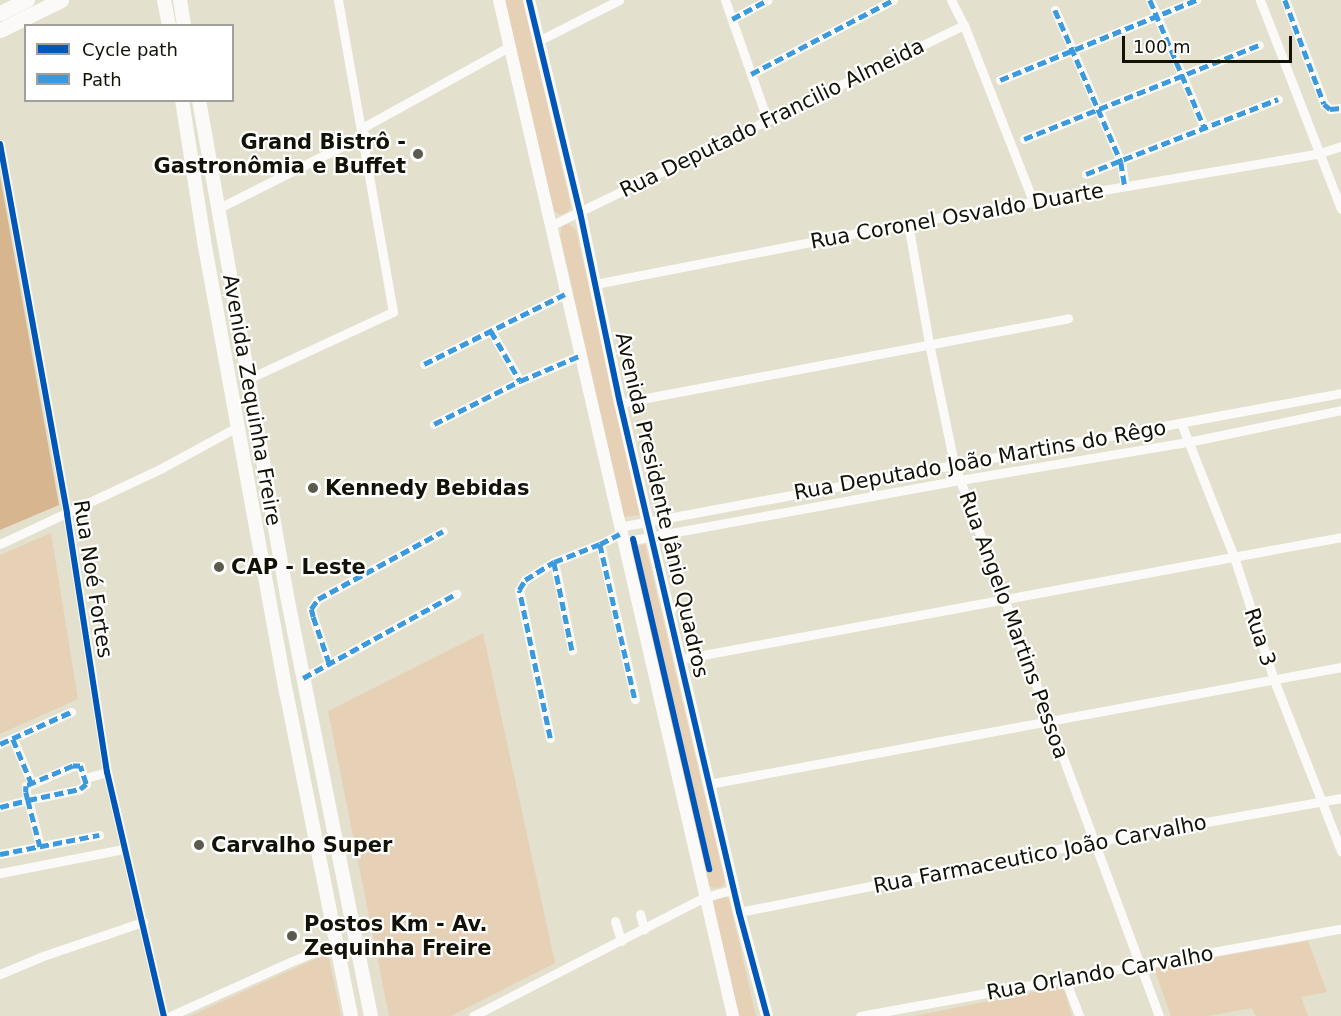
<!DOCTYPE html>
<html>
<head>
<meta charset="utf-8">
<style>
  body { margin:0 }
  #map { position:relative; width:1341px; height:1016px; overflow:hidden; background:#e3e1ce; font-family:"DejaVu Sans",sans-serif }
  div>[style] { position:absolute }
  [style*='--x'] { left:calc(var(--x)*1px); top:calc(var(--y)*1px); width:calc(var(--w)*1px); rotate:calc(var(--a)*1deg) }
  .green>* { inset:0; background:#e6d0b6 }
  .forest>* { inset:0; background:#d7b68f }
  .minor>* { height:9px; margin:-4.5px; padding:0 4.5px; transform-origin:4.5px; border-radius:4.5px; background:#fbfaf8 }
  .tertiary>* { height:12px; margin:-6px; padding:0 6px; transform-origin:6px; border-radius:6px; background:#fbfaf8 }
  .secondary>* { height:14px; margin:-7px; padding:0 7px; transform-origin:7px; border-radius:7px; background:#fbfaf8 }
  .primary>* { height:15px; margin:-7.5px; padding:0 7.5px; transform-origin:7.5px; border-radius:7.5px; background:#fbfaf8 }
  .trunk>* { height:15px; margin:-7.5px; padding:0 7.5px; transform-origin:7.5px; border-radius:7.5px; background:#fbfaf8 }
  .quiet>* { height:4.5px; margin-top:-2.25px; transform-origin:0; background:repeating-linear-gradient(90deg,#3b9add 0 9px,transparent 0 13.5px) }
  .cycleway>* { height:6px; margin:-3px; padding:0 3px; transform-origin:3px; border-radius:3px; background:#0057b8 }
  .dots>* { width:16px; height:16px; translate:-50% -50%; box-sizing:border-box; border:3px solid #fff; border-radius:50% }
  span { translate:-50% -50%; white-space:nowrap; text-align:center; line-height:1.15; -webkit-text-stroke:4.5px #fff; paint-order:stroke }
  .street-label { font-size:21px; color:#131206 }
  .poi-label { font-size:21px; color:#131206; font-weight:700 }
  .right { translate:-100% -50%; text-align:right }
  .left { translate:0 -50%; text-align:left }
  .legend { position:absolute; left:24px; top:24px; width:210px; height:78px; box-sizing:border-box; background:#fff; border:2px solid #a1a09b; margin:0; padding:8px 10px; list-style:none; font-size:18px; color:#131206 }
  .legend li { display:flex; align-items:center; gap:12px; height:30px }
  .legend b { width:30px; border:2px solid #a1a09b }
  .scale { position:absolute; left:1122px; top:36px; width:170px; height:27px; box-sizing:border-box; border:3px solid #131206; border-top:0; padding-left:8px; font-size:18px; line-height:21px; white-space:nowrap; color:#131206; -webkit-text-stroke:4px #fff; paint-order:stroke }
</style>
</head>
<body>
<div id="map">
  <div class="green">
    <div style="clip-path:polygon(505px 0,523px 0,571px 208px,566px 213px,560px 215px,554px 211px)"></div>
    <div style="clip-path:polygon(569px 224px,576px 230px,640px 515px,624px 517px,560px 235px,562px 226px)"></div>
    <div style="clip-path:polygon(51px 533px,78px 699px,0 734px,0 555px)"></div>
    <div style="clip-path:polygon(645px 544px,725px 882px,722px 887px,714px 888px,709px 886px,631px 548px)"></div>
    <div style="clip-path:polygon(483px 633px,555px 963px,451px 1016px,389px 1016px,328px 711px)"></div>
    <div style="clip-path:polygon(726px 897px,729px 899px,756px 1016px,738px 1016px,711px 904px,713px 901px)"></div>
    <div style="clip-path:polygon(1308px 941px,1327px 992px,1301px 997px,1308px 1016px,1256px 1016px,1252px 1008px,1207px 1016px,1171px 1016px,1154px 968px)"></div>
    <div style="clip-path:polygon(328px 953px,341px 1016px,190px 1016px)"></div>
    <div style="clip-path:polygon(1063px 986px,1072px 1016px,914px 1016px)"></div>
  </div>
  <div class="forest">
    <div style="clip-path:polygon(0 176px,59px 505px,0 530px)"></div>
  </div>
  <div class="minor">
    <div style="--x:725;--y:0;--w:126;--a:70.6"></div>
    <div style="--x:951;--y:0;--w:28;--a:63"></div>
    <div style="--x:964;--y:25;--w:189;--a:68.6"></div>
    <div style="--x:1150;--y:0;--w:140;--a:66.9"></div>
    <div style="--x:1260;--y:0;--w:224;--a:68.8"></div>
    <div style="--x:1285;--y:0;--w:111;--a:69.4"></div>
    <div style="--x:1324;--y:104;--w:8;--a:40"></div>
    <div style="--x:1330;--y:109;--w:11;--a:-5"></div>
    <div style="--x:1055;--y:10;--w:166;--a:66.5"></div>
    <div style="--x:1121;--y:162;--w:24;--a:81"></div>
    <div style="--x:732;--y:19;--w:40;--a:-28"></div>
    <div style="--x:538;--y:41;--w:91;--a:-26.8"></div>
    <div style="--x:751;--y:74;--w:160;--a:-27.5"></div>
    <div style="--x:1000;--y:80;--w:212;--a:-22.2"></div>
    <div style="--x:362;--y:128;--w:168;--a:-28.9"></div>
    <div style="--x:1024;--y:139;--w:253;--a:-21.8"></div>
    <div style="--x:0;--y:144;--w:376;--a:79.7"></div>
    <div style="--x:67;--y:514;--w:261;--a:81.2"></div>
    <div style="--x:107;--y:772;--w:251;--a:76.9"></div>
    <div style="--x:1086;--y:174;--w:206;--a:-21.3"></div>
    <div style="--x:217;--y:209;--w:165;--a:-26.7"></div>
    <div style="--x:908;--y:223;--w:122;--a:80.1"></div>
    <div style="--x:929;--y:343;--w:124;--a:78.3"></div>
    <div style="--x:954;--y:464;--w:589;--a:69.63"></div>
    <div style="--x:550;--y:226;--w:460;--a:-25.9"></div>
    <div style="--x:595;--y:284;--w:319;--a:-11"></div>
    <div style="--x:908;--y:223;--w:418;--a:-9.6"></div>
    <div style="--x:1320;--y:153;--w:22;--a:-18"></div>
    <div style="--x:491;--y:331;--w:58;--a:59.9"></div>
    <div style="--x:424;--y:364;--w:157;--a:-26.4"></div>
    <div style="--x:250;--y:378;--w:157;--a:-24.8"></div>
    <div style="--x:393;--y:312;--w:317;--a:-100"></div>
    <div style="--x:620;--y:403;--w:456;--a:-10.7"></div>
    <div style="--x:1181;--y:423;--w:144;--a:68.4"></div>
    <div style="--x:1234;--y:557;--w:129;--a:72"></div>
    <div style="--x:1274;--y:680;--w:184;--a:68.6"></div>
    <div style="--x:434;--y:424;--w:96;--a:-26.6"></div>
    <div style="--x:520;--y:381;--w:64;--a:-23"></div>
    <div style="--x:619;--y:527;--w:734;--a:-10.51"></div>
    <div style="--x:622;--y:542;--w:344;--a:-10.4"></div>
    <div style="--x:960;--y:480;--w:231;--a:-9.5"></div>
    <div style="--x:1188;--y:442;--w:156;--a:-11.8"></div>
    <div style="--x:0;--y:544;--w:177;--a:-25.1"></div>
    <div style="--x:160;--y:469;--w:88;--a:-28.6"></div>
    <div style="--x:600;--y:544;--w:22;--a:-27"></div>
    <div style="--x:554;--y:562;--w:90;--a:78.4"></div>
    <div style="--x:681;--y:659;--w:671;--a:-10.47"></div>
    <div style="--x:329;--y:664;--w:50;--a:-108.8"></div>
    <div style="--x:313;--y:617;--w:8;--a:-104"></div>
    <div style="--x:311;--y:609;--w:12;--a:-55"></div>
    <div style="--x:318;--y:599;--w:142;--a:-28.5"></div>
    <div style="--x:303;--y:678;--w:175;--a:-28.8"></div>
    <div style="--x:550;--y:738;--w:151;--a:-101.8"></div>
    <div style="--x:519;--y:590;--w:12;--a:-59"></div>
    <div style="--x:525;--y:580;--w:34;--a:-32"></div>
    <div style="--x:554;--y:562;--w:49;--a:-21.4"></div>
    <div style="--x:600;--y:544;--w:159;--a:77.3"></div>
    <div style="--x:13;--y:739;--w:47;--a:67.3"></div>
    <div style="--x:0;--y:744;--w:78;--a:-24.3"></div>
    <div style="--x:85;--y:778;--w:23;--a:-15"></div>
    <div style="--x:709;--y:784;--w:643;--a:-10.49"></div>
    <div style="--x:0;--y:807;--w:29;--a:-14"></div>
    <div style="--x:28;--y:800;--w:53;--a:-11.9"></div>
    <div style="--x:80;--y:789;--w:8;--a:-40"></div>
    <div style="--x:86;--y:784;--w:19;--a:-108"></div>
    <div style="--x:80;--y:766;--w:7;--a:180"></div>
    <div style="--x:73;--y:766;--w:51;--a:156.9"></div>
    <div style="--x:26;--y:786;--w:6;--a:90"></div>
    <div style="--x:26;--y:792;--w:8;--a:76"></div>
    <div style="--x:28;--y:800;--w:48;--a:75.4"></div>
    <div style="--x:0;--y:854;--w:101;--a:-10.9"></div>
    <div style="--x:0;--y:873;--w:126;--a:-11"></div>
    <div style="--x:739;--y:912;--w:362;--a:-11.2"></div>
    <div style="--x:1094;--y:842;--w:251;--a:-10.1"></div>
    <div style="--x:640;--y:914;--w:16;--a:75"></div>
    <div style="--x:615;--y:921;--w:21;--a:73"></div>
    <div style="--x:0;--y:974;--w:47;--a:-22.7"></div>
    <div style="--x:43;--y:956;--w:106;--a:-18.8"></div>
    <div style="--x:1065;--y:979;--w:40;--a:69"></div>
    <div style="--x:170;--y:1016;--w:132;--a:-24.2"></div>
    <div style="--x:290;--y:962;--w:51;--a:-22"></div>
    <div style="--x:473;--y:1016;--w:261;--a:-27.2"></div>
    <div style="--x:705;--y:897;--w:30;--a:-15"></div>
    <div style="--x:860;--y:1016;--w:489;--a:-10.3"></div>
  </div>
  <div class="tertiary">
    <div style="--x:499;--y:0;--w:1043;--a:77.03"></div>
    <div style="--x:529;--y:0;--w:218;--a:76.5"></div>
    <div style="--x:580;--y:212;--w:195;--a:78.2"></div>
    <div style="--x:620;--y:403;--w:523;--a:76.84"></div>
    <div style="--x:739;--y:912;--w:108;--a:74.9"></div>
  </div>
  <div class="secondary">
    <div style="--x:164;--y:0;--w:26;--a:79"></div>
    <div style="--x:180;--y:0;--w:26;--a:81"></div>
    <div style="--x:182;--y:100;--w:143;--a:81.1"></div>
    <div style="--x:204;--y:241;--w:463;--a:79.7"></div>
    <div style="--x:287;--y:696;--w:326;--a:78.7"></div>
    <div style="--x:199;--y:100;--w:504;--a:79.94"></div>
    <div style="--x:287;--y:596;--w:428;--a:78.7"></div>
  </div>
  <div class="primary">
    <div style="--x:0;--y:13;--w:30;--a:-26"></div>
  </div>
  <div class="trunk">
    <div style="--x:0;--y:30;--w:68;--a:-26.2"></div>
  </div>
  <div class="quiet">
    <div style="--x:1150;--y:0;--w:140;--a:66.9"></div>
    <div style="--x:1285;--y:0;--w:111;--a:69.4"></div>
    <div style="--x:1324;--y:104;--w:8;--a:40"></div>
    <div style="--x:1330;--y:109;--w:11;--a:-5"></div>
    <div style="--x:1055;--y:10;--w:166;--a:66.5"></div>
    <div style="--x:1121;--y:162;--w:24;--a:81"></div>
    <div style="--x:732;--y:19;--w:40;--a:-28"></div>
    <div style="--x:751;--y:74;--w:160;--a:-27.5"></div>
    <div style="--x:1000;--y:80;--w:212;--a:-22.2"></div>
    <div style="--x:1024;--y:139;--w:253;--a:-21.8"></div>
    <div style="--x:1086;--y:174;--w:206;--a:-21.3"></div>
    <div style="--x:491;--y:331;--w:58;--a:59.9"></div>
    <div style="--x:424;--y:364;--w:157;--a:-26.4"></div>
    <div style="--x:434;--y:424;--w:96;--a:-26.6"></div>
    <div style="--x:520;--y:381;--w:64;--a:-23"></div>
    <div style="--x:600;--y:544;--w:22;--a:-27"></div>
    <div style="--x:554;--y:562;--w:90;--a:78.4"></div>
    <div style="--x:329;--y:664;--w:50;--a:-108.8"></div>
    <div style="--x:313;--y:617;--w:8;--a:-104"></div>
    <div style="--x:311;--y:609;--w:12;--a:-55"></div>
    <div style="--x:318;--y:599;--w:142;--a:-28.5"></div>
    <div style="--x:303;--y:678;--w:175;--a:-28.8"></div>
    <div style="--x:550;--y:738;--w:151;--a:-101.8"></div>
    <div style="--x:519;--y:590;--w:12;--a:-59"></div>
    <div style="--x:525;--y:580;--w:34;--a:-32"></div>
    <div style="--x:554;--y:562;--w:49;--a:-21.4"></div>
    <div style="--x:600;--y:544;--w:159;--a:77.3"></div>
    <div style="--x:13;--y:739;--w:47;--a:67.3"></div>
    <div style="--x:0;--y:744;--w:78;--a:-24.3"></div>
    <div style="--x:0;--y:807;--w:29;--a:-14"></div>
    <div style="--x:28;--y:800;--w:53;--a:-11.9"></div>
    <div style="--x:80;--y:789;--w:8;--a:-40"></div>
    <div style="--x:86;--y:784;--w:19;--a:-108"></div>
    <div style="--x:80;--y:766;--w:7;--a:180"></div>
    <div style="--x:73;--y:766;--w:51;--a:156.9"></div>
    <div style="--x:26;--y:786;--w:6;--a:90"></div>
    <div style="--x:26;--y:792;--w:8;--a:76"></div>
    <div style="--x:28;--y:800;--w:48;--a:75.4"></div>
    <div style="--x:0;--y:854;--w:101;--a:-10.9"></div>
  </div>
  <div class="cycleway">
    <div style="--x:529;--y:0;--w:218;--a:76.5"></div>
    <div style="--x:580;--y:212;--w:195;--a:78.2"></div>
    <div style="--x:620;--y:403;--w:523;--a:76.84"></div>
    <div style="--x:739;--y:912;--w:108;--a:74.9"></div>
    <div style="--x:0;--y:144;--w:376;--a:79.7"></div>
    <div style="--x:67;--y:514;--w:261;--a:81.2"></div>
    <div style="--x:107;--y:772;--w:251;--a:76.9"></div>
    <div style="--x:633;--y:539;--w:339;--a:77"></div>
  </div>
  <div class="dots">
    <div style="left:418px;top:154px;background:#5c5a4c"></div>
    <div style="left:313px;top:488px;background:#5c5a4c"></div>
    <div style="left:219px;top:567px;background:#5c5a4c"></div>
    <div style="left:199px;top:845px;background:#5c5a4c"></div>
    <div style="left:292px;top:936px;background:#5c5a4c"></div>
  </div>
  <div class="street-label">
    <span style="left:772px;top:118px;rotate:-26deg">Rua Deputado Francilio Almeida</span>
    <span style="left:957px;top:216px;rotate:-10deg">Rua Coronel Osvaldo Duarte</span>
    <span style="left:252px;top:400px;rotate:80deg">Avenida Zequinha Freire</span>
    <span style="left:980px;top:460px;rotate:-10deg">Rua Deputado João Martins do Rêgo</span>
    <span style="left:662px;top:505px;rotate:77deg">Avenida Presidente Jânio Quadros</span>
    <span style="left:93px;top:579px;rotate:81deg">Rua Noé Fortes</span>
    <span style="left:1014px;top:625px;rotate:70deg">Rua Angelo Martins Pessoa</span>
    <span style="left:1260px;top:637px;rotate:72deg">Rua 3</span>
    <span style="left:1040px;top:854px;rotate:-11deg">Rua Farmaceutico João Carvalho</span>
    <span style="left:1100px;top:973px;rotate:-10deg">Rua Orlando Carvalho</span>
  </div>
  <div class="poi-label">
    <span class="right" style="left:406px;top:154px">Grand Bistrô -<br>Gastronômia e Buffet</span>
    <span class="left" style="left:325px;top:488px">Kennedy Bebidas</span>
    <span class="left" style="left:231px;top:567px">CAP - Leste</span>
    <span class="left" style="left:211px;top:845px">Carvalho Super</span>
    <span class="left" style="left:304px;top:936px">Postos Km - Av.<br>Zequinha Freire</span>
  </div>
  <ul class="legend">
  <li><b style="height:8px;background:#0057b8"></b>Cycle path</li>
  <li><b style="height:8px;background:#3b9add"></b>Path</li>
  </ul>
  <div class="scale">100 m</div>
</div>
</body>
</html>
